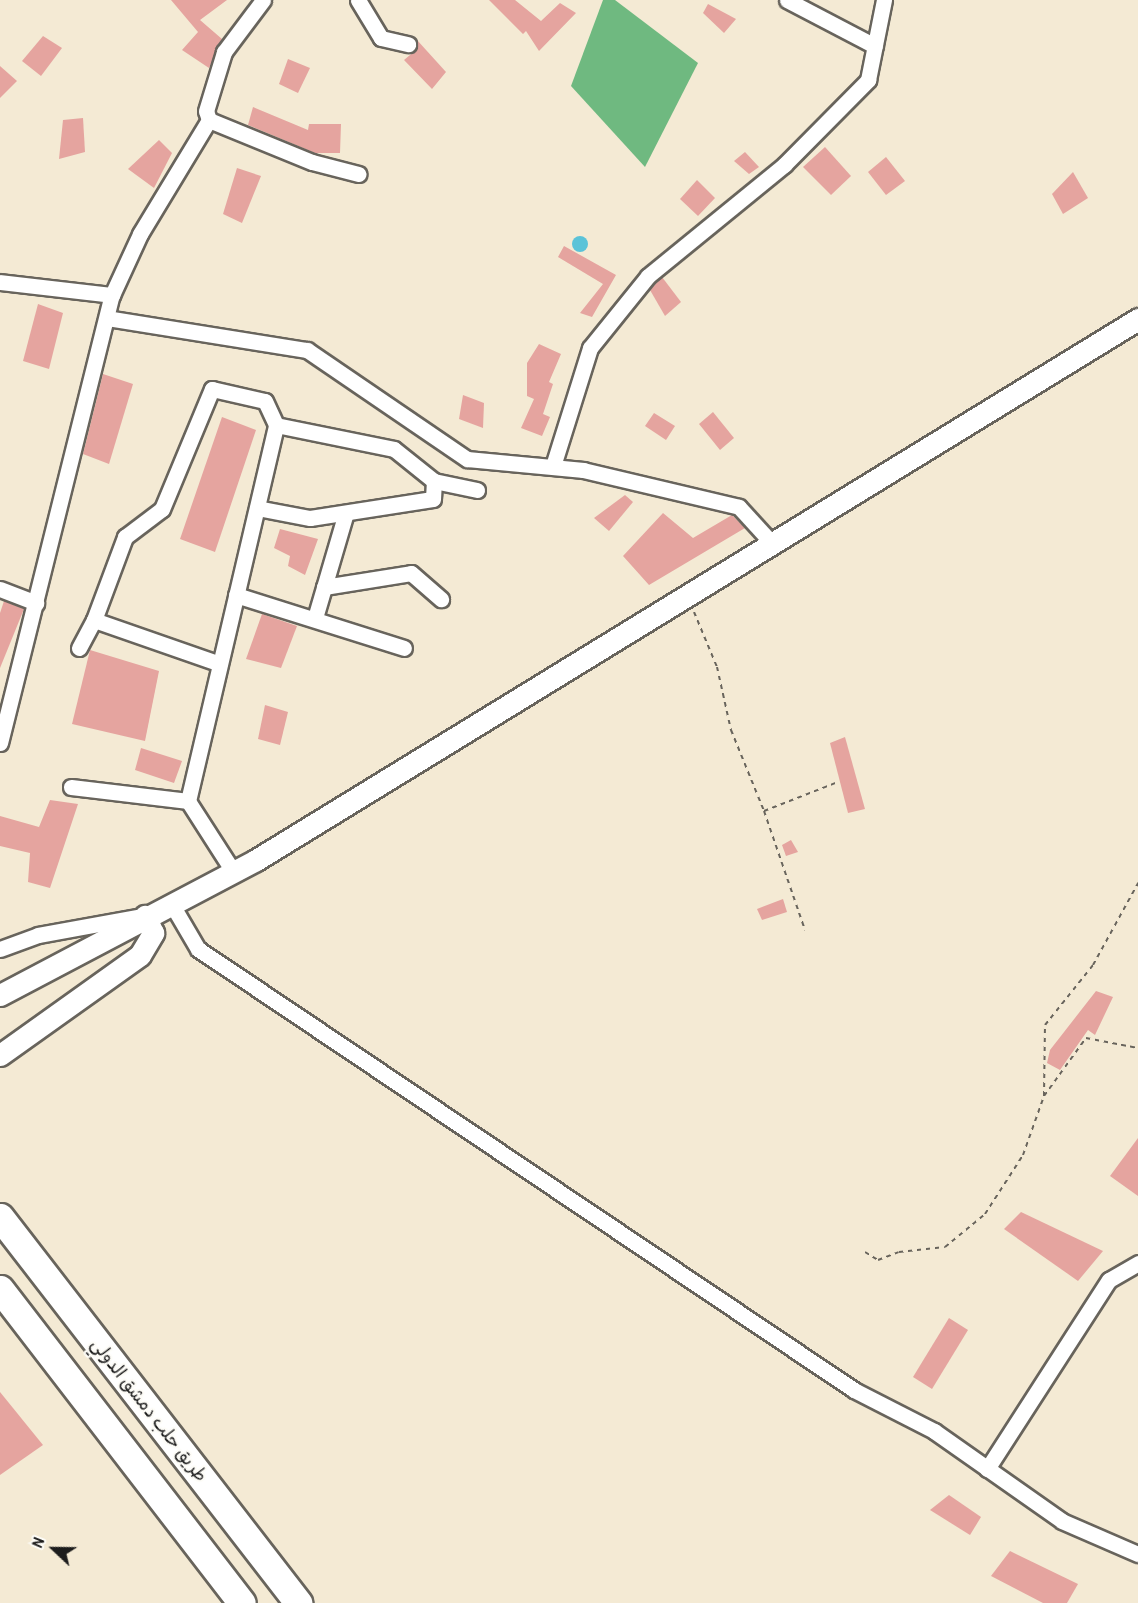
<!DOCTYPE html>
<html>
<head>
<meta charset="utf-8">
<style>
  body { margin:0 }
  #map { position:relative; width:1138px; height:1603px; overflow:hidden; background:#f4ead4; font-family:"Patrick Hand","Playpen Sans Arabic",sans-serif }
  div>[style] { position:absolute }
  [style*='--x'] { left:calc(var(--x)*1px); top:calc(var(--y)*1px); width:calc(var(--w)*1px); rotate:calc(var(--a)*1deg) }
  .forest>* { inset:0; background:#6fb980 }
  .water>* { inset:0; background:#5bc3d8 }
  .round { border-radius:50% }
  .building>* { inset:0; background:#e5a49f }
  .path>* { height:2px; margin-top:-1px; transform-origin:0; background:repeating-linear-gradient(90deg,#68645c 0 4.5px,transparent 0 9px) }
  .roads { filter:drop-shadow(2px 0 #68645c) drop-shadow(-2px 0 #68645c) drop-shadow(0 2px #68645c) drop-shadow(0 -2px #68645c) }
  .street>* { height:15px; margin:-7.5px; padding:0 7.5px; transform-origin:7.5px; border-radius:7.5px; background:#fff }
  .secondary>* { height:21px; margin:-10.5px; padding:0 10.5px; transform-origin:10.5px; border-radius:10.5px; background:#fff }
  .highway>* { height:27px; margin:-13.5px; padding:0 13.5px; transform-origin:13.5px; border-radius:13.5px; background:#fff }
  span { translate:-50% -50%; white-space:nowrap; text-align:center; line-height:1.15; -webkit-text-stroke:4.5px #fdfcf7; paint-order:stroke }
  .street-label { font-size:18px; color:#1c1c1c }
  .north { position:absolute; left:24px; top:1519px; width:60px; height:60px; -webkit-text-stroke:4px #fdfcf7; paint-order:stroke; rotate:292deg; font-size:16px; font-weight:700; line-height:24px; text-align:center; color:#1c1c1c }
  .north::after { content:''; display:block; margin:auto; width:21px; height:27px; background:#1c1c1c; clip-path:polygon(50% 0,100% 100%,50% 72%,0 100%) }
</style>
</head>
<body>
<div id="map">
  <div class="forest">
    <div style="clip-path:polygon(603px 0,615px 0,698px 63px,645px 167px,571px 86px)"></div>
  </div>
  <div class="water">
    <div class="round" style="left:572px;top:236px;width:16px;height:16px"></div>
  </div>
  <div class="building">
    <div style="clip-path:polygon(171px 0,227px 0,200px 20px,222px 39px,209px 68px,182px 50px,198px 32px)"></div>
    <div style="clip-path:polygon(489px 0,515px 0,541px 21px,560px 3px,576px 13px,539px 51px,526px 31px,523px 34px)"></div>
    <div style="clip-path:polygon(708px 4px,736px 19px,724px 33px,703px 13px)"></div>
    <div style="clip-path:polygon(43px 36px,62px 48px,41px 76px,22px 61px)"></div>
    <div style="clip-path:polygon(417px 40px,446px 72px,432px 89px,404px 60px,416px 50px)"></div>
    <div style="clip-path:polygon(288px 59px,310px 68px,298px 93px,279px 84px)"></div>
    <div style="clip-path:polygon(0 66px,17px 81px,0 98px)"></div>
    <div style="clip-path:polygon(253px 107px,308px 130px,309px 124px,341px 124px,340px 153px,315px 153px,248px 125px)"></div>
    <div style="clip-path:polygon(83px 118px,85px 152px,59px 159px,63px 120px)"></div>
    <div style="clip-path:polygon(159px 140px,172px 153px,154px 188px,128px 169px)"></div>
    <div style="clip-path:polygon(825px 147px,851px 176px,831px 195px,803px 167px)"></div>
    <div style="clip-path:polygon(745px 152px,759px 167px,749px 174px,734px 161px)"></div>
    <div style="clip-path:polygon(886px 157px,905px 181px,886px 195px,868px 172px)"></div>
    <div style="clip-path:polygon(237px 168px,261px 176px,242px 223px,223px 214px)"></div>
    <div style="clip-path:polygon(1073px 172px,1088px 198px,1063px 214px,1052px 194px)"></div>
    <div style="clip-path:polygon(697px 180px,715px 198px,698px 216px,680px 199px)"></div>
    <div style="clip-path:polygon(564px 246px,616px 275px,592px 317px,580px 313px,603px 284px,558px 257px)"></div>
    <div style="clip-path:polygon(662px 277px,681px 302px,665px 316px,650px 290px)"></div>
    <div style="clip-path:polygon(38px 304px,63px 313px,49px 369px,23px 361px)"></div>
    <div style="clip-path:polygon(539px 344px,561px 354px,549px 382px,553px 384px,543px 414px,550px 417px,542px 436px,521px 428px,534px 399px,527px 396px,527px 363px)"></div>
    <div style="clip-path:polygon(103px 374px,133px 384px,109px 464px,83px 454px)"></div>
    <div style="clip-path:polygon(463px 395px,484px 403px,483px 428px,459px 419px)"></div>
    <div style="clip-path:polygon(713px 412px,734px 438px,720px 450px,699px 424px)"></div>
    <div style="clip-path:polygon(654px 413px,675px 426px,666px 440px,645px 426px)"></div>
    <div style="clip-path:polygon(222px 417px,256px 430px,215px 552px,180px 539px)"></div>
    <div style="clip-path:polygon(625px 495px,633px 502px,609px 531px,594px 518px)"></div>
    <div style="clip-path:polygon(663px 513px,693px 538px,732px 515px,745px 528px,649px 585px,623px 556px)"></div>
    <div style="clip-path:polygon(280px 529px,318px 539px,305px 575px,288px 566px,290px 556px,274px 548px)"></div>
    <div style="clip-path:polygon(4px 601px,24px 609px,0 668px,0 613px)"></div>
    <div style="clip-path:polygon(262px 614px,297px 626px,281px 668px,246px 659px)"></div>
    <div style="clip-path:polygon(90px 650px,159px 671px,145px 741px,72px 724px)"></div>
    <div style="clip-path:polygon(265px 705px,288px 712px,280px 745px,258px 739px)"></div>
    <div style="clip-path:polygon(845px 737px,865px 809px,848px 813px,830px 743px)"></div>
    <div style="clip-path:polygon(141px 748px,182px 761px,174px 783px,135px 770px)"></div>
    <div style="clip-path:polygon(50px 800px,78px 804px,50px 888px,28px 882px,30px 853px,0 846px,0 816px,39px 827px)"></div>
    <div style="clip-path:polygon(791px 840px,798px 852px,786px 856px,782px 845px)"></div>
    <div style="clip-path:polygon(783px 899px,787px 912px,762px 920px,757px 909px)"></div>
    <div style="clip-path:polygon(1096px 991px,1113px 997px,1095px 1035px,1088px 1030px,1060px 1070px,1047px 1063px,1050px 1050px)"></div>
    <div style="clip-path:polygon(1138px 1138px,1138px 1196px,1110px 1176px)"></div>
    <div style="clip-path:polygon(1021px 1212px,1103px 1251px,1078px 1281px,1004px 1229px)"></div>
    <div style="clip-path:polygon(949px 1318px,968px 1330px,932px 1389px,913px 1377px)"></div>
    <div style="clip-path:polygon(0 1392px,43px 1445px,0 1475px)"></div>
    <div style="clip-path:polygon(949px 1495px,981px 1517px,970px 1535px,930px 1510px)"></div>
    <div style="clip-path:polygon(1010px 1551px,1078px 1584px,1067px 1603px,1043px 1603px,991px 1576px)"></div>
  </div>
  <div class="path">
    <div style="--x:694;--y:612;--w:60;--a:67.3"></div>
    <div style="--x:717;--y:667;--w:65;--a:77.5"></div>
    <div style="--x:731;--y:730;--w:87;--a:67.8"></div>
    <div style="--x:764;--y:811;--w:79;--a:-21.4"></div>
    <div style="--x:764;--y:811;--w:126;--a:71"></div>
    <div style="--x:1044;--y:1096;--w:72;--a:-54.1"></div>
    <div style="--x:1086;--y:1038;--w:53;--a:10.9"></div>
    <div style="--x:865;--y:1252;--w:15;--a:32"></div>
    <div style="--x:878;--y:1260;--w:22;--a:-21"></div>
    <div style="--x:899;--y:1252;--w:46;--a:-6.2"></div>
    <div style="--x:945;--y:1247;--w:52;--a:-39.5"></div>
    <div style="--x:985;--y:1214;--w:70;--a:-57.2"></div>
    <div style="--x:1023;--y:1155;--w:63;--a:-70.4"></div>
    <div style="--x:1044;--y:1096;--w:71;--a:-89.2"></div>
    <div style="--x:1045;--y:1025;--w:77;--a:-51.3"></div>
    <div style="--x:1093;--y:965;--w:94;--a:-61.2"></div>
  </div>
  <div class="roads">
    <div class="street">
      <div style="--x:358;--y:0;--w:44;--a:58.8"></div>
      <div style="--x:381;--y:38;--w:28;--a:13"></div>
      <div style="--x:787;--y:0;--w:99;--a:27.6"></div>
      <div style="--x:209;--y:120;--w:111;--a:22.2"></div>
      <div style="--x:312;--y:162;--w:48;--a:14.6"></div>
      <div style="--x:0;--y:282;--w:113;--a:6.6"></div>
      <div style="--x:107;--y:318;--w:203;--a:9.1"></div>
      <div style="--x:307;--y:350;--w:194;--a:34.3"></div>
      <div style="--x:467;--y:459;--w:117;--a:5.4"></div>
      <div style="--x:583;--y:470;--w:160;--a:13.3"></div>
      <div style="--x:739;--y:507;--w:46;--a:47.6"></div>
      <div style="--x:553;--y:466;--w:124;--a:-72.6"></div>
      <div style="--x:590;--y:348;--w:92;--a:-51.1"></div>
      <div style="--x:648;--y:276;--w:176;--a:-39.2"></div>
      <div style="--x:784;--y:165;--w:120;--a:-45.3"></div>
      <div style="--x:868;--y:80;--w:82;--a:-78.7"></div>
      <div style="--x:257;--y:508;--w:54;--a:10.7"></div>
      <div style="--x:310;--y:518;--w:124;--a:-8.8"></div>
      <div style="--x:433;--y:499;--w:18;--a:-87"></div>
      <div style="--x:324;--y:587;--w:88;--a:-9.1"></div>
      <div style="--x:411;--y:573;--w:40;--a:41"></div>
      <div style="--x:0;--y:589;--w:39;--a:21"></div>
      <div style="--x:236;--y:595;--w:176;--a:17.5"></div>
      <div style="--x:315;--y:618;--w:109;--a:-73.6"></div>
      <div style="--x:94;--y:620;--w:89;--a:-69.5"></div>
      <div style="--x:125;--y:537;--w:46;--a:-37.1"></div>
      <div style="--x:162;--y:509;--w:130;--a:-67.4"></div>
      <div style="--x:212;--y:389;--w:54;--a:12.8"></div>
      <div style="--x:265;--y:401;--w:26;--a:65"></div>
      <div style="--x:79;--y:648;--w:32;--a:-62"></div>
      <div style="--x:94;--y:620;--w:133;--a:19.2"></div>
      <div style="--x:0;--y:743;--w:462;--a:-76"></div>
      <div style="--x:112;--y:295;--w:67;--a:-65.3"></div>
      <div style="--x:140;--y:234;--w:133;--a:-58.8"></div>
      <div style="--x:209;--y:120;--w:9;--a:-108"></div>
      <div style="--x:206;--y:111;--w:62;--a:-73"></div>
      <div style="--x:224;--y:52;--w:65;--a:-53.1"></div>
      <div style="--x:71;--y:787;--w:118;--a:6.8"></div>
      <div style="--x:188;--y:801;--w:83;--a:57.3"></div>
      <div style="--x:188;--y:801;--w:386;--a:-76.8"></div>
      <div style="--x:276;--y:425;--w:120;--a:11.5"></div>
      <div style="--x:394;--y:449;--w:51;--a:38.7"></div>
      <div style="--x:434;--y:481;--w:44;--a:11.8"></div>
      <div style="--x:171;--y:903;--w:53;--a:59.6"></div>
      <div style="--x:198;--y:949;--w:790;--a:33.91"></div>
      <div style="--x:854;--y:1390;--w:90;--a:27.1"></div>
      <div style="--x:934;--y:1431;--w:156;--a:35.1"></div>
      <div style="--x:1062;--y:1521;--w:83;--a:23.5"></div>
      <div style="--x:0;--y:949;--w:40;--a:-20.2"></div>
      <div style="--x:38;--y:935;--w:101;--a:-10.3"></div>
      <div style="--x:987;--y:1469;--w:225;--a:-57.2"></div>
      <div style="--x:1109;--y:1280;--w:34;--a:-30"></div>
    </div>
    <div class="secondary">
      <div style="--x:0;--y:995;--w:289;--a:-27.8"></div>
      <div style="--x:256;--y:860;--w:1035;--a:-31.52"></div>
      <div style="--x:0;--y:1055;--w:172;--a:-35.5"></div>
      <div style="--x:140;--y:955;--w:26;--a:-59"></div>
      <div style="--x:153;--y:933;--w:19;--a:-115"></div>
    </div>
    <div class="highway">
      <div style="--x:0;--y:1217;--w:488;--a:52.3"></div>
      <div style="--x:0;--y:1289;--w:396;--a:52.4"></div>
    </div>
  </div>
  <div class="street-label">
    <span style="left:149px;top:1410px;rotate:52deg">طريق حلب دمشق الدولي</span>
  </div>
  <div class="north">N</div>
</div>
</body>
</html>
